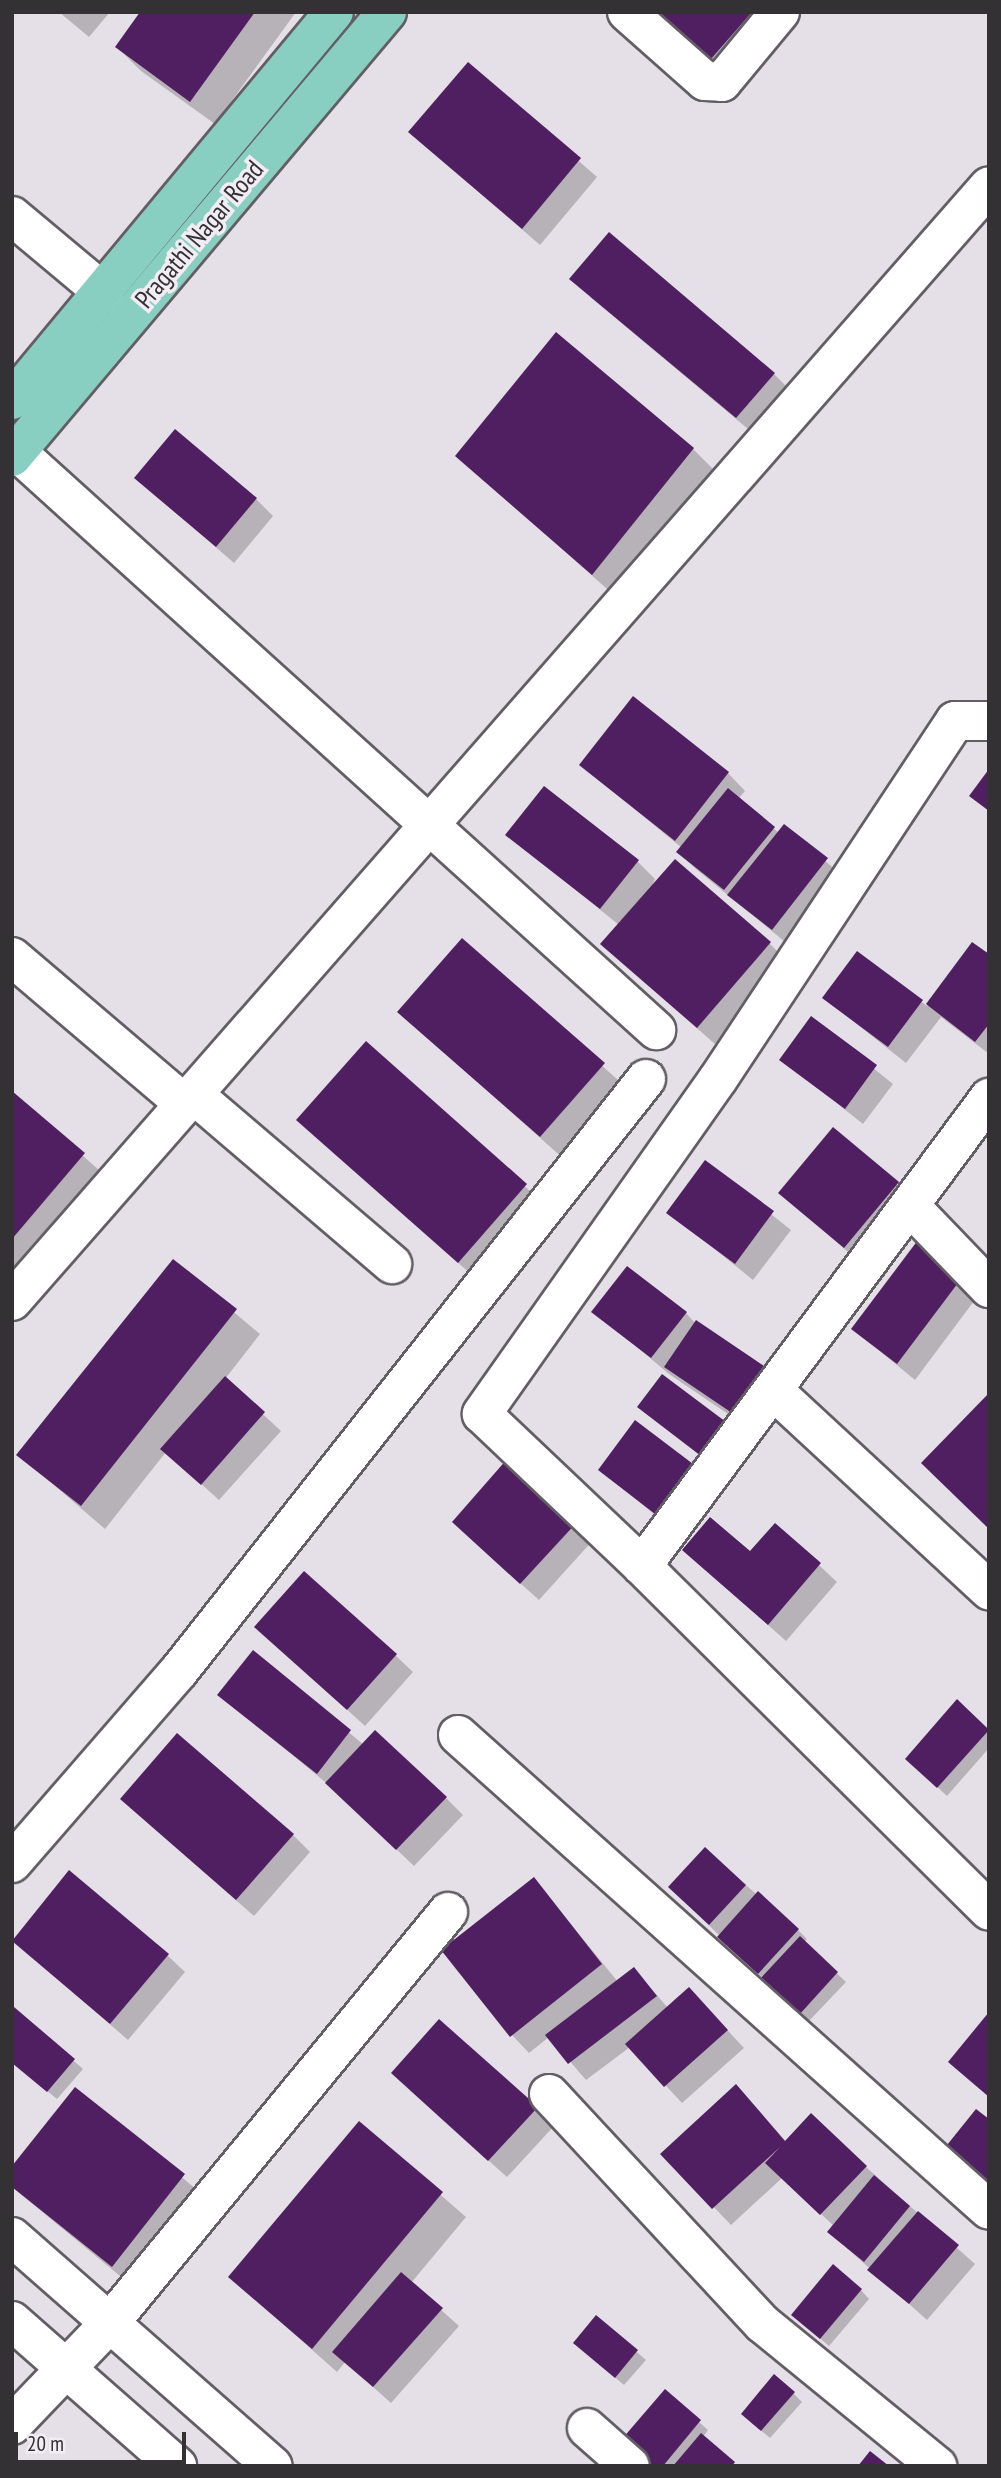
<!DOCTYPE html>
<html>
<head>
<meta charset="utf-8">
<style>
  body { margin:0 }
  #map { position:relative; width:1001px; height:2478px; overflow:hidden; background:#e5dfe7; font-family:"PT Sans Narrow",sans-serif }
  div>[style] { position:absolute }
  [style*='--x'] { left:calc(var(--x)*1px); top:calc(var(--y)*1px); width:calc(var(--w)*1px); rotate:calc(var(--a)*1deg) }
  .shadow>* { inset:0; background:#0003 }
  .building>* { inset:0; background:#501f61 }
  .roads { filter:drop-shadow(2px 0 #635e65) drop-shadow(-2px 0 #635e65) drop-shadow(0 2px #635e65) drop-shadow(0 -2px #635e65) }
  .minor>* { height:38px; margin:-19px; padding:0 19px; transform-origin:19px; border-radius:19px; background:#fff }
  .major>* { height:38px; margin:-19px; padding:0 19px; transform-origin:19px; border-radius:19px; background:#89cfc1 }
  span { translate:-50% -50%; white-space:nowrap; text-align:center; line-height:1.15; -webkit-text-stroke:7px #f2ecf4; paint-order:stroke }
  .street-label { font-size:26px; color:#333134 }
  .frame { position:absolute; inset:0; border:14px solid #333134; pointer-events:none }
  .scale { position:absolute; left:14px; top:2432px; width:172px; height:32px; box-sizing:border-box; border:4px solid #333134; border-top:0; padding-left:9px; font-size:21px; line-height:24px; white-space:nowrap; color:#333134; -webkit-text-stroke:5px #f2ecf4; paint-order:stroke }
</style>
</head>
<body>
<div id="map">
  <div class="shadow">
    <div style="clip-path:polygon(59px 12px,110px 12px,89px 37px)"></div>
    <div style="clip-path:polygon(142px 12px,296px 12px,215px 124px,141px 71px,117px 47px)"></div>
    <div style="clip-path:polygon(642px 12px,768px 12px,713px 75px)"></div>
    <div style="clip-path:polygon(468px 64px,597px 177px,540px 245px,410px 132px)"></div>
    <div style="clip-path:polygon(589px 296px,774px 374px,791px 391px,754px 434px)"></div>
    <div style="clip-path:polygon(693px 449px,717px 473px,616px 597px,458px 456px)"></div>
    <div style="clip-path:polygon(136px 478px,256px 499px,273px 516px,234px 563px)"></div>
    <div style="clip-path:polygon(581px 765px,728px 773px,745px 791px,738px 799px,779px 833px,784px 826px,844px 877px,790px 946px,696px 869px,678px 852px,682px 848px)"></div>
    <div style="clip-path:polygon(508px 835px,638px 862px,655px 879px,651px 889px,769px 943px,787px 961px,715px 1044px,620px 961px,619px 925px)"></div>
    <div style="clip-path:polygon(462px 941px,627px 1088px,565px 1160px,399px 1012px)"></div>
    <div style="clip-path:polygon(973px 944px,989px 957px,989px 1054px,941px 1017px,906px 1063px,824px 998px,858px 954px,927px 1006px)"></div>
    <div style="clip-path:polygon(811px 1018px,893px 1084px,863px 1124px,781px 1059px)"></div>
    <div style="clip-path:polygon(366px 1043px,550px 1209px,483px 1285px,298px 1120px)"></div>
    <div style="clip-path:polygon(12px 1093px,108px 1178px,12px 1291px)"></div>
    <div style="clip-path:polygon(833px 1130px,915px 1201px,862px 1264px,780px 1193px)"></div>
    <div style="clip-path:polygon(705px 1162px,791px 1230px,753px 1280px,669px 1212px)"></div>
    <div style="clip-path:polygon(918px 1243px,980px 1293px,915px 1380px,853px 1329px)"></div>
    <div style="clip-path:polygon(173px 1261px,260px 1334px,225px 1379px,281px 1431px,219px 1500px,166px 1452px,105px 1529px,19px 1455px)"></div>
    <div style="clip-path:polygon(594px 1311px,686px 1313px,696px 1324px,753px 1431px,669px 1374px)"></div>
    <div style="clip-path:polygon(509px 1460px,595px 1538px,539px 1600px,471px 1539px)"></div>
    <div style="clip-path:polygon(696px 1468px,677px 1533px,600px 1470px)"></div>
    <div style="clip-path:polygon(776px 1525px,837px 1582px,786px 1641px,684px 1550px,750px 1554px)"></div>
    <div style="clip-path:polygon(256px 1627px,395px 1655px,413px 1672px,365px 1726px)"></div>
    <div style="clip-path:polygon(253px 1653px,364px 1745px,446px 1798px,463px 1815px,414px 1866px,330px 1786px,220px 1695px)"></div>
    <div style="clip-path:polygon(958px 1701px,989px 1729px,989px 1748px,947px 1796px,916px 1767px)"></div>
    <div style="clip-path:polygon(140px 1816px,293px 1835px,310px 1852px,254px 1916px)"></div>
    <div style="clip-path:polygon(705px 1850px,798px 1930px,807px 1939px,804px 1942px,846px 1982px,808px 2022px,679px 1896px)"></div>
    <div style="clip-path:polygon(534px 1879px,618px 1982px,634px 1969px,668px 2008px,706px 2007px,744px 2048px,682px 2103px,630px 2047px,586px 2080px,549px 2037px,529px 2053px,512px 2035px)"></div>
    <div style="clip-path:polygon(13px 1940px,167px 1955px,185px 1972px,128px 2040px)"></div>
    <div style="clip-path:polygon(14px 2009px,83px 2069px,57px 2099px,12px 2062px)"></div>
    <div style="clip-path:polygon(76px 2089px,208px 2199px,137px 2290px,12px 2187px)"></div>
    <div style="clip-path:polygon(410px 2090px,537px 2108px,554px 2126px,507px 2177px)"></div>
    <div style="clip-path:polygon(753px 2104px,787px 2143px,866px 2167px,975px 2264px,927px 2320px,838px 2240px,834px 2226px,782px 2178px,731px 2225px,663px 2154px)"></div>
    <div style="clip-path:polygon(359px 2124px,466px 2217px,411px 2283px,459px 2326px,391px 2403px,345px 2362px,337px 2372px,230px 2277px)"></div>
    <div style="clip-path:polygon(861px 2290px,869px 2299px,829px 2346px,802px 2323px)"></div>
    <div style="clip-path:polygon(596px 2317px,646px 2360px,624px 2385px,584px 2351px)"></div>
    <div style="clip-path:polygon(665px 2392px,708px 2430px,703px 2437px,737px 2466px,654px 2466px)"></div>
    <div style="clip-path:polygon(793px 2393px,802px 2402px,770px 2438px,752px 2423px)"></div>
  </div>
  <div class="building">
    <div style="clip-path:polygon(140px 12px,255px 12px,190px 102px,115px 47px)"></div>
    <div style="clip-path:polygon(641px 12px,752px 12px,704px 67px)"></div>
    <div style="clip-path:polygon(468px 62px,581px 158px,522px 229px,408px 132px)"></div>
    <div style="clip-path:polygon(609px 232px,775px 373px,736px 418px,569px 279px)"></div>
    <div style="clip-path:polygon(556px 332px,694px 448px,592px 575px,455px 456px)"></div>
    <div style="clip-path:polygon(175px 429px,257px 498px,216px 547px,134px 478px)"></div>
    <div style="clip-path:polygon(633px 696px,729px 772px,675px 841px,579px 765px)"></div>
    <div style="clip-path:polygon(989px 769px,989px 811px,969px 796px)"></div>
    <div style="clip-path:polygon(544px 786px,639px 860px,600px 909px,505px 835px)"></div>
    <div style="clip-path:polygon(728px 788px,775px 827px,724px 890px,676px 852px)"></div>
    <div style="clip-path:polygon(784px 824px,828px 858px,772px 930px,727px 895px)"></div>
    <div style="clip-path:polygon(675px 859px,771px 942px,697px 1028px,600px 944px)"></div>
    <div style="clip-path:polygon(462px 938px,605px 1063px,540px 1137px,397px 1012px)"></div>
    <div style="clip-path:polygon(972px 942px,989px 954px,989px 1024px,975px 1042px,926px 1004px)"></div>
    <div style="clip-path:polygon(857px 951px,923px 1000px,888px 1047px,822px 998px)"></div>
    <div style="clip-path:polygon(811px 1016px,877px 1065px,845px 1109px,779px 1060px)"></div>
    <div style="clip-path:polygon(366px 1041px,527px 1184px,458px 1263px,296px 1120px)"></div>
    <div style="clip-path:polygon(12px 1091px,85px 1153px,12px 1239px)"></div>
    <div style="clip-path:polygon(833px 1127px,899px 1182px,844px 1248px,778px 1193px)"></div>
    <div style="clip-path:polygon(705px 1160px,774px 1211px,735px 1264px,666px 1213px)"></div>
    <div style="clip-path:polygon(918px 1240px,964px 1275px,897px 1364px,851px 1329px)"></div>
    <div style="clip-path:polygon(173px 1259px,237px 1309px,81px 1506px,16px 1455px)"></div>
    <div style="clip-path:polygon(627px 1266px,687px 1312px,651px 1358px,591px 1312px)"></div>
    <div style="clip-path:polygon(696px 1320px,767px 1368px,735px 1415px,664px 1367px)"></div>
    <div style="clip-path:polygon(662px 1374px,726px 1422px,701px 1456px,637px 1407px)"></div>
    <div style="clip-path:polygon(225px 1376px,265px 1412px,201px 1485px,160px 1449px)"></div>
    <div style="clip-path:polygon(989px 1393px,989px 1529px,921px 1463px)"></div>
    <div style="clip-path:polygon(635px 1420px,697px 1467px,659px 1517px,598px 1470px)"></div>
    <div style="clip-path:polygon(508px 1458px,579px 1520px,520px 1584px,452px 1522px)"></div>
    <div style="clip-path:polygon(710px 1517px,750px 1551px,775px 1523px,821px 1563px,768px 1625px,682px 1550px)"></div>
    <div style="clip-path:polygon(304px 1571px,397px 1654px,347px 1710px,254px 1627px)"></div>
    <div style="clip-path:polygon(253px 1650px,351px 1730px,317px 1774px,217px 1695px)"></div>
    <div style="clip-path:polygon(957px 1699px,989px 1730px,937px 1788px,905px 1759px)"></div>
    <div style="clip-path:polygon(375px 1730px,447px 1797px,396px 1850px,325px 1783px)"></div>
    <div style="clip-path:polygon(177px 1733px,294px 1834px,236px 1900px,120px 1799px)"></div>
    <div style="clip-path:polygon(705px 1847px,746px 1885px,709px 1925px,668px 1887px)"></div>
    <div style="clip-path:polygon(69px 1870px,169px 1954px,110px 2024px,12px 1941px)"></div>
    <div style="clip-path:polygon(534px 1877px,602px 1964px,510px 2037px,441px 1950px)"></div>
    <div style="clip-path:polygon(758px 1891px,799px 1929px,758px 1974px,717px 1937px)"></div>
    <div style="clip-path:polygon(800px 1936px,838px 1972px,799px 2015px,760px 1979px)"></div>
    <div style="clip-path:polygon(634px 1967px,657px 1996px,568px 2064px,545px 2035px)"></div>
    <div style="clip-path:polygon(689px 1987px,728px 2030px,664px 2087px,625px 2044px)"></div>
    <div style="clip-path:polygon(14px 2007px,75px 2059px,47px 2092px,12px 2063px)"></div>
    <div style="clip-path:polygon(989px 2012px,989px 2097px,948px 2062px)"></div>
    <div style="clip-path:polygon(439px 2019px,538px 2107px,488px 2161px,391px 2073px)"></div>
    <div style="clip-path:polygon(736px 2084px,785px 2141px,811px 2113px,867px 2166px,820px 2215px,765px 2163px,780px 2147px,712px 2209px,660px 2154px)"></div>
    <div style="clip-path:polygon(75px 2087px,185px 2174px,112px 2267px,12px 2187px,12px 2166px)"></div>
    <div style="clip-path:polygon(976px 2109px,989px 2119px,989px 2177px,981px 2187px,939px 2155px)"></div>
    <div style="clip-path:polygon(359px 2121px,443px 2192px,312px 2349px,228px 2277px)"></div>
    <div style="clip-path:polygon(874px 2175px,910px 2206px,864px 2262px,827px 2232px)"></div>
    <div style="clip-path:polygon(918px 2211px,959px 2245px,909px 2304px,867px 2270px)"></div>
    <div style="clip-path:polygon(833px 2264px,862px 2289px,820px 2339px,791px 2315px)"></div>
    <div style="clip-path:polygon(401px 2272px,443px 2308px,373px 2387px,332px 2352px)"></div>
    <div style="clip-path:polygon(596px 2315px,638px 2350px,615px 2378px,573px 2343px)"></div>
    <div style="clip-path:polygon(774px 2374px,795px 2392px,761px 2431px,741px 2414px)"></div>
    <div style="clip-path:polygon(665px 2389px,701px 2420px,663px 2466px,653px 2466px,622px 2439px)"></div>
    <div style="clip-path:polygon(701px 2433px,735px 2462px,732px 2466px,673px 2466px)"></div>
    <div style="clip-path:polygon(870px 2451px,889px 2466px,858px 2466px)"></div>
  </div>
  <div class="roads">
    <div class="minor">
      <div style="--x:627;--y:12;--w:104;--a:41.5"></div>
      <div style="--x:705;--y:81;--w:17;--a:3"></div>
      <div style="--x:722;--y:82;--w:91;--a:-50.4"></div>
      <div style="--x:12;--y:216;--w:120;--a:39.9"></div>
      <div style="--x:17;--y:452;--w:862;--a:42.13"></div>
      <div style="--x:989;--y:721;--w:34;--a:180"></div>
      <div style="--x:955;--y:721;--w:429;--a:123.5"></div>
      <div style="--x:718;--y:1079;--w:410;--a:125.2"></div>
      <div style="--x:482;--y:1414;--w:221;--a:43.5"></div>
      <div style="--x:642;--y:1566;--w:489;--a:44.8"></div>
      <div style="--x:12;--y:957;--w:227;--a:40.4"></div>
      <div style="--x:193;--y:1094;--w:262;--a:40.5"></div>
      <div style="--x:910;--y:1206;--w:114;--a:46.1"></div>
      <div style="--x:12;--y:1301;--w:1482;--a:-48.77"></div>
      <div style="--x:775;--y:1392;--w:292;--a:42.8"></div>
      <div style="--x:642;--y:1566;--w:583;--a:-53.44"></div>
      <div style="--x:458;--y:1735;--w:712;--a:41.81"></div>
      <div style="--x:12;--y:1863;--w:254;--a:-49"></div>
      <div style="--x:179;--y:1671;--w:754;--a:-51.73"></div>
      <div style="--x:549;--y:2094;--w:314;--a:47.1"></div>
      <div style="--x:763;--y:2324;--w:225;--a:39.2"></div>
      <div style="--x:12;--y:2237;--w:347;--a:41.3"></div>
      <div style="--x:12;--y:2321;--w:220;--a:41.3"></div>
      <div style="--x:12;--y:2425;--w:139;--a:-46.2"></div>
      <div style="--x:108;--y:2325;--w:535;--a:-50.54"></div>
      <div style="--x:587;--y:2428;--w:57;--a:41.5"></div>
    </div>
    <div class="major">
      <div style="--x:12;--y:400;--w:504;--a:-50.31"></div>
      <div style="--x:12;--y:457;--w:582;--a:-49.88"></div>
    </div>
  </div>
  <div class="street-label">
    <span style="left:199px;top:234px;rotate:-50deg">Pragathi Nagar Road</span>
  </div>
  <div class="frame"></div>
  <div class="scale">20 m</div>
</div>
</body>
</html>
